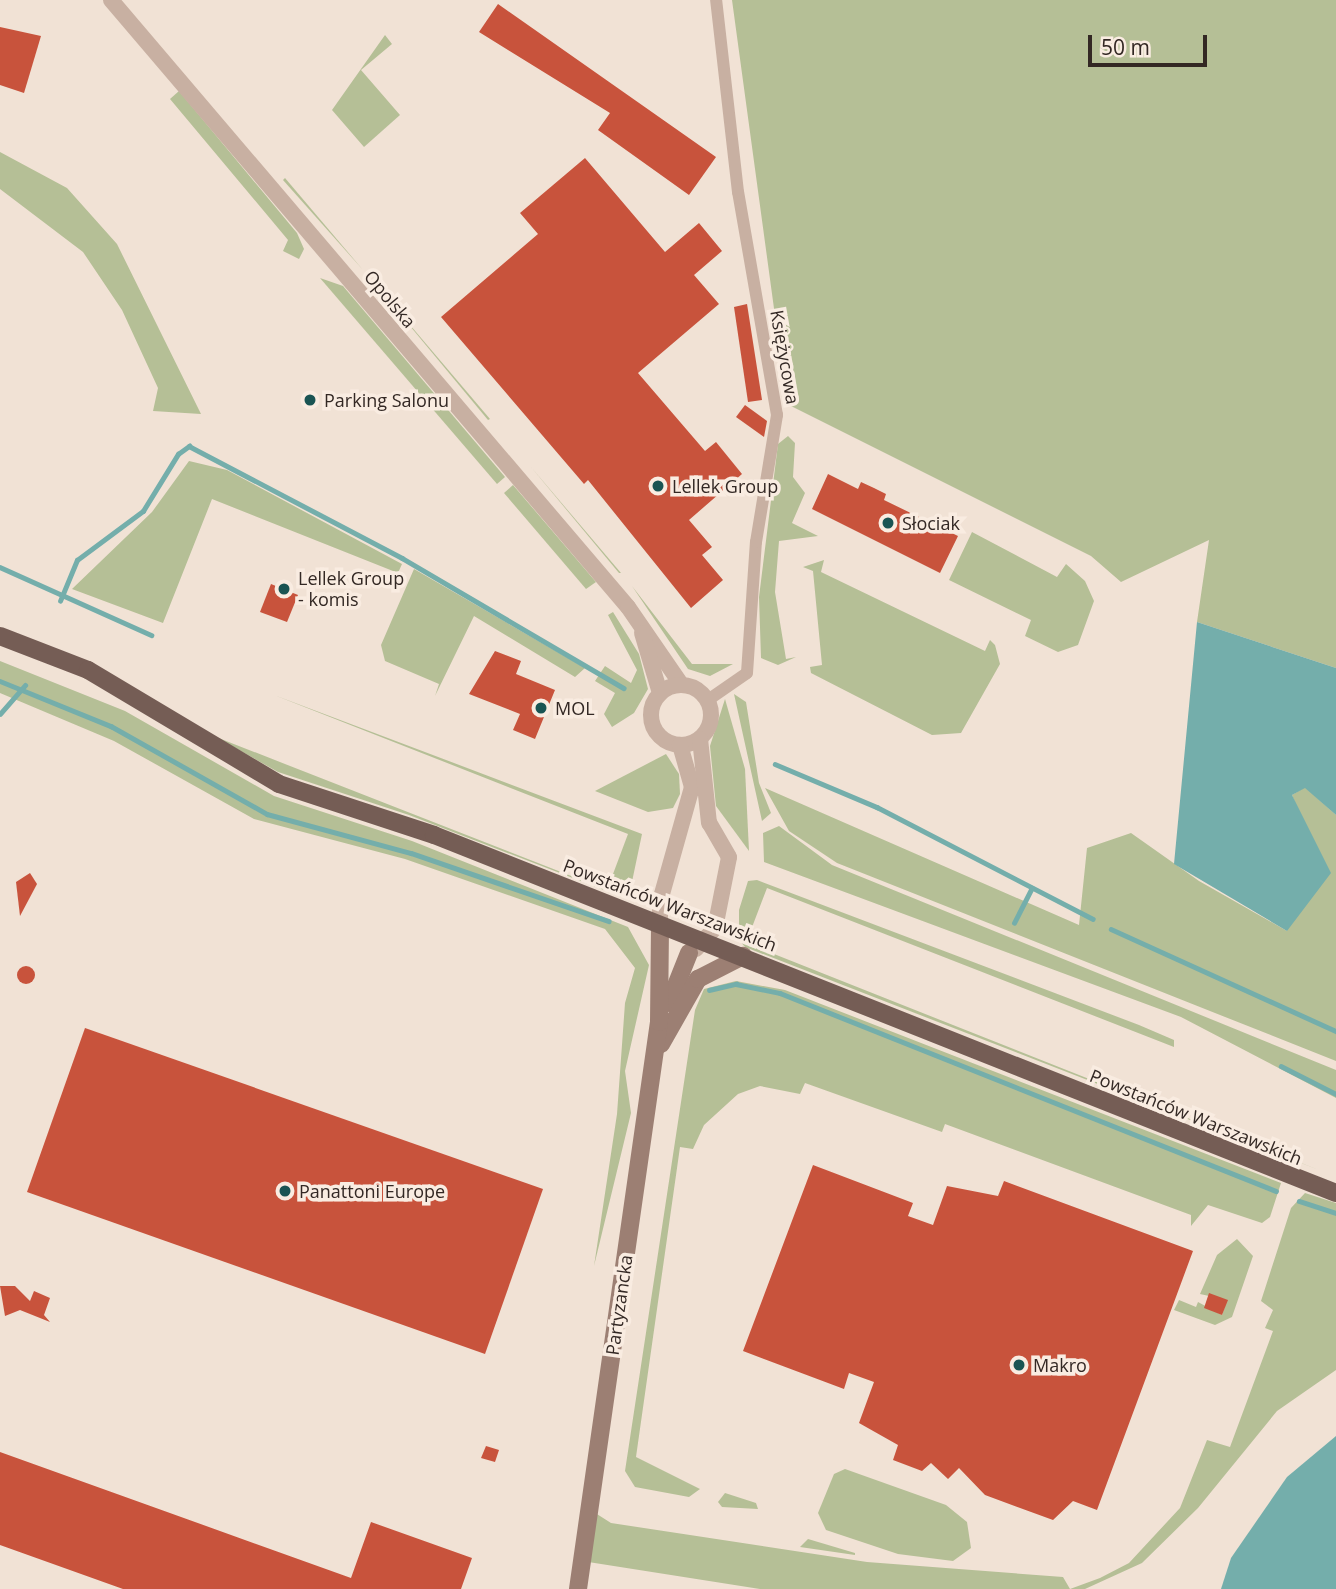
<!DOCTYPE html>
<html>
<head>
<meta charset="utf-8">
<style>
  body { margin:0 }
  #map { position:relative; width:1336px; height:1589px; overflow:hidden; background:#f1e2d5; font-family:"Open Sans",sans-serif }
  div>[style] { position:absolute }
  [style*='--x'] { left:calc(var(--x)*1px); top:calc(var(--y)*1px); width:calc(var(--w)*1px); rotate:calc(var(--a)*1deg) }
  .green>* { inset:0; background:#b5bf96 }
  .water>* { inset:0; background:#74aeab }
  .stream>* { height:4.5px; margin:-2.25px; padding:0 2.25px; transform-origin:2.25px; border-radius:2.25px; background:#74aeab }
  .building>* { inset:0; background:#c8533c }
  .round { border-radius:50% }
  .minor>* { height:12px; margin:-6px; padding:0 6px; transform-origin:6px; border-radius:6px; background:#c8b0a2 }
  .tertiary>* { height:16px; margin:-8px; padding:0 8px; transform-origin:8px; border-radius:8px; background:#c8b0a2 }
  .tertiary>.ring { margin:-8px; padding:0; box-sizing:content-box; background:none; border:16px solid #c8b0a2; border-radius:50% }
  .secondary>* { height:18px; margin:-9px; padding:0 9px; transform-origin:9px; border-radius:9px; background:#9c7f73 }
  .primary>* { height:18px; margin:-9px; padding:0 9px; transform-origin:9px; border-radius:9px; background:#755d55 }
  .dots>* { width:19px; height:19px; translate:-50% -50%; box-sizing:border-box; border:4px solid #f9ece1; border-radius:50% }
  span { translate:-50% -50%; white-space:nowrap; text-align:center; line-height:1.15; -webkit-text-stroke:7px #f9ece1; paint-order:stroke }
  .street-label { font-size:18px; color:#332824 }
  .poi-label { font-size:18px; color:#332824 }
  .left { translate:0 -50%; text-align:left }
  .scale { position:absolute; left:1088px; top:35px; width:119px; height:32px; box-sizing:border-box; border:4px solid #332824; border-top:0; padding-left:9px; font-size:21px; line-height:24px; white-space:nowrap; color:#332824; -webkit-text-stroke:5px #f9ece1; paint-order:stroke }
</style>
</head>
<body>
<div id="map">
  <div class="green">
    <div style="clip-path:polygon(732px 0,1336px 0,1336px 668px,1197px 622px,1209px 540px,1121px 582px,1091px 556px,787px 404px)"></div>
    <div style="clip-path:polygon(385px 35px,392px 44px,361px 70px,400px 115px,364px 147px,332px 110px)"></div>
    <div style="clip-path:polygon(179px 91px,297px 233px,304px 249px,299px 259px,283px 251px,288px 240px,170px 99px)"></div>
    <div style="clip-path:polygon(0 152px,67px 188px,117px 244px,201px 414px,153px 411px,158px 388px,122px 310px,83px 252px,0 189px)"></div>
    <div style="clip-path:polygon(285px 178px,363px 270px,283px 180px)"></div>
    <div style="clip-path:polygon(320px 278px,343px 286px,505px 477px,497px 484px)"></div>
    <div style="clip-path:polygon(376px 285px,490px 419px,488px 420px)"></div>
    <div style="clip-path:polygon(788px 436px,795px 443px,793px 477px,805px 493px,792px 523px,818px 536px,779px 541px,775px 592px,786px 659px,796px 657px,778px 665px,761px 658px,759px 597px,778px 444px)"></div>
    <div style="clip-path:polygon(189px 461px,227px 470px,402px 564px,398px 573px,212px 499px,163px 623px,72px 589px,152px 512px)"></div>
    <div style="clip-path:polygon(531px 467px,621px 573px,619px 573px)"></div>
    <div style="clip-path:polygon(513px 485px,596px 582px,586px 589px,504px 493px)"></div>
    <div style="clip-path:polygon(972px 532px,1057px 577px,1066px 564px,1085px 581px,1094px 601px,1078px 645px,1058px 652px,1025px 636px,1031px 620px,949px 580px)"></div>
    <div style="clip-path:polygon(824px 560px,821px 572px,985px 651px,990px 640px,995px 645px,1000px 664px,961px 733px,932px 735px,811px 673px,810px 667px,822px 665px,813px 571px,803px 567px)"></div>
    <div style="clip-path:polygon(414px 569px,585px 668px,575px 677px,474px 616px,435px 696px,439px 684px,385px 661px,381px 645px)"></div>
    <div style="clip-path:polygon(632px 586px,692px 664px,733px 664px,710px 676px,688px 669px)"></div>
    <div style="clip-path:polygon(613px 612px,639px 654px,648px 689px,634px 713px,612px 727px,604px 714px,615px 693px,595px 681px,605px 666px,631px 683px,637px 670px,608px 615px)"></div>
    <div style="clip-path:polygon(0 661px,125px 711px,274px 796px,412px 841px,628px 927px,649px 965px,625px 1071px,631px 1113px,594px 1266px,617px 1114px,625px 1003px,635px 968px,605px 929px,405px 859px,254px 819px,114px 741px,0 693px)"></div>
    <div style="clip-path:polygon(734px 694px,746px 702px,759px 783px,771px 813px,762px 821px)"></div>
    <div style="clip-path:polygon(274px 695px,642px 834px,629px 896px,622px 897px,409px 815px,278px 772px,216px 737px,607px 890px,628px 834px)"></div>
    <div style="clip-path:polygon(725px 699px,745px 769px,749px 851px,716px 806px,710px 746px)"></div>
    <div style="clip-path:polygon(666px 754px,679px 774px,680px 794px,673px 808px,648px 812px,595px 791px)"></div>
    <div style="clip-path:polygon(1305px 787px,1336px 815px,1336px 1061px,837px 863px,789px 831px,765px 788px,1079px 925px,1087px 848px,1131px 833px,1199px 881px,1287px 931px,1303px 823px,1292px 795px)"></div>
    <div style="clip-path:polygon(779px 826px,832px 865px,1336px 1070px,1336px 1098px,1181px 1017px,764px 862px,763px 833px)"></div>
    <div style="clip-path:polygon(757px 880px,1139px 1025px,1174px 1040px,1174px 1047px,767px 888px,746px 943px,1319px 1170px,745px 947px,739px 940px,739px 910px,748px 881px)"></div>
    <div style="clip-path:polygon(736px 981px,785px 990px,1281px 1183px,1270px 1217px,1262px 1223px,1208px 1205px,1191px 1226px,1191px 1215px,945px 1124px,942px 1132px,805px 1083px,800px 1094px,760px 1086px,738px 1094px,704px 1125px,693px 1149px,680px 1147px,636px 1457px,700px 1489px,689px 1497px,635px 1487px,625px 1471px,695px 1010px,704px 989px)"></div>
    <div style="clip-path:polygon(1305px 1193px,1336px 1203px,1336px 1370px,1277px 1411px,1198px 1508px,1142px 1563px,1085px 1589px,760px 1589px,582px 1561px,589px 1509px,611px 1523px,867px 1562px,1063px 1577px,1070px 1589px,1100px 1578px,1129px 1563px,1180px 1508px,1207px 1440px,1230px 1447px,1273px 1331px,1265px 1328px,1273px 1310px,1261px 1301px,1291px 1208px)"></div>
    <div style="clip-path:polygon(1237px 1239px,1253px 1256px,1232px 1317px,1215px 1325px,1174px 1310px,1179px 1300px,1196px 1307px,1198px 1302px,1222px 1315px,1227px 1300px,1200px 1294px,1217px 1255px)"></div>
    <div style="clip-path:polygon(845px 1469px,946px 1505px,967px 1522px,971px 1548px,953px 1561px,898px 1554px,826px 1530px,818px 1513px,834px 1474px)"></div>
    <div style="clip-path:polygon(725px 1493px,756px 1503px,758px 1509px,722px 1507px,718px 1502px)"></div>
    <div style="clip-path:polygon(808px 1539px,855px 1553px,855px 1555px,800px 1547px)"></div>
  </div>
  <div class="water">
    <div style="clip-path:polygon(1197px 622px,1336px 668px,1336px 815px,1305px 788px,1292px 795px,1331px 873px,1287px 931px,1174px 864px)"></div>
    <div style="clip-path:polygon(1336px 1436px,1336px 1589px,1221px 1589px,1231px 1558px,1287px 1477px)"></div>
  </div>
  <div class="stream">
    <div style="--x:0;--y:567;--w:166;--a:24.2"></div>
    <div style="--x:60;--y:601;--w:44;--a:-67.5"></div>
    <div style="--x:77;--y:560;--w:82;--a:-36.6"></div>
    <div style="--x:143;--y:511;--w:67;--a:-58.4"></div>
    <div style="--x:178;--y:454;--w:14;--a:-36"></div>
    <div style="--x:189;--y:446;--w:241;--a:27.7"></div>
    <div style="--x:402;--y:558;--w:257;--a:30.4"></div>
    <div style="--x:0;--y:681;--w:120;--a:22.1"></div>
    <div style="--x:111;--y:726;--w:179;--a:29.4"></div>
    <div style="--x:267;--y:814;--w:149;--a:15.2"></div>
    <div style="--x:411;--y:853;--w:209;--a:19"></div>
    <div style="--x:0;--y:714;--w:38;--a:-49"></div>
    <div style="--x:775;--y:764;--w:111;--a:22.9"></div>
    <div style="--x:877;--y:807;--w:243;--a:27.4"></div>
    <div style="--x:1014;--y:923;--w:39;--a:-63"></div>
    <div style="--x:1111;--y:929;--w:247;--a:24.4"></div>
    <div style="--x:709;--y:990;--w:28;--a:-13"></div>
    <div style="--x:736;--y:984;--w:45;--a:11.6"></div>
    <div style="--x:780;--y:993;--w:534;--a:21.76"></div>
    <div style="--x:1281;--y:1066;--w:62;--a:27"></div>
    <div style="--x:1299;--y:1201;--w:39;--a:18"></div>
  </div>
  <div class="building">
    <div style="clip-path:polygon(498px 4px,716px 157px,689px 195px,598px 130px,610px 113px,479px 32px)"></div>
    <div style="clip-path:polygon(0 27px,41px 36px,24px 93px,0 85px)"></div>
    <div style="clip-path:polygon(585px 158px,665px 252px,699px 223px,722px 251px,694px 275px,719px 304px,638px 373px,705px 451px,716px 442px,742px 474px,689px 520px,712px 547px,702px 555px,723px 580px,691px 608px,588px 480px,584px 484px,441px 317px,538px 234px,520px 213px)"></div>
    <div style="clip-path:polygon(747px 304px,762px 400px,748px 402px,734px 307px)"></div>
    <div style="clip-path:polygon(745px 405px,767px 421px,764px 437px,736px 417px)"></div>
    <div style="clip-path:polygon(828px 474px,858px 489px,861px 482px,874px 488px,886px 494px,884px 500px,958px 536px,940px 573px,812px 509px)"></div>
    <div style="clip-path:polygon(271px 584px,298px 595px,287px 622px,260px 612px)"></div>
    <div style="clip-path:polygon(495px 651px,521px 661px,516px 674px,555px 690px,535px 739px,513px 730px,520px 714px,469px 694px)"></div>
    <div style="clip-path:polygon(30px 873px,37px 884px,20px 916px,16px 882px)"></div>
    <div class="round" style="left:17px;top:966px;width:18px;height:18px"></div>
    <div style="clip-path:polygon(85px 1028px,543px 1189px,485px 1354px,27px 1192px)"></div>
    <div style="clip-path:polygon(813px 1165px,913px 1203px,908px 1216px,933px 1225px,947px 1186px,998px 1196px,1004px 1181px,1193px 1251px,1097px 1510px,1073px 1501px,1053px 1520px,985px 1495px,959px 1468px,948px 1479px,931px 1463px,922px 1471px,893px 1460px,898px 1445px,859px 1423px,874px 1382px,849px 1373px,844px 1389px,743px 1351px)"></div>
    <div style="clip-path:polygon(0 1286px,15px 1286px,30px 1301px,34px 1291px,50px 1298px,44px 1315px,50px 1322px,20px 1310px,5px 1316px)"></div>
    <div style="clip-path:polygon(1209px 1293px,1228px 1300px,1222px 1315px,1204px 1308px)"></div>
    <div style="clip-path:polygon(486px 1446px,499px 1450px,495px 1462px,481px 1458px)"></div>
    <div style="clip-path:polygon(0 1452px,351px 1578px,371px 1522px,472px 1558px,461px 1589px,123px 1589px,0 1545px)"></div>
  </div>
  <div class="minor">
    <div style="--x:708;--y:700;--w:47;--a:-34.7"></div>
    <div style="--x:747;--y:673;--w:131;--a:-86.1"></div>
    <div style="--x:756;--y:542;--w:129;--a:-80.6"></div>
    <div style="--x:777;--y:415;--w:226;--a:-99.9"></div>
    <div style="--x:738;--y:192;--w:193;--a:-96.5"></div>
  </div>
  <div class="tertiary">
    <div style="--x:111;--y:0;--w:797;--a:49.58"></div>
    <div style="--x:628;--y:607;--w:93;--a:55.5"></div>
    <div style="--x:642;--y:633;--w:63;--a:73.3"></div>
    <div class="ring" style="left:651px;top:685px;width:44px;height:44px"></div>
    <div style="--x:660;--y:926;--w:25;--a:-90"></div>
    <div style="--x:660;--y:901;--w:118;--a:-74.3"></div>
    <div style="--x:692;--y:787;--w:44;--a:-105.9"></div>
    <div style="--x:696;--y:949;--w:28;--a:-48"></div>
    <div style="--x:715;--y:928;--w:72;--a:-78.8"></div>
    <div style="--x:729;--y:857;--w:39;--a:-120"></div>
    <div style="--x:709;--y:823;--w:84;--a:-96.1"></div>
  </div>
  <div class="secondary">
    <div style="--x:669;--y:1003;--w:54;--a:-68.2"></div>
    <div style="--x:661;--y:1044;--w:75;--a:-60.4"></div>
    <div style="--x:698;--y:979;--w:51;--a:-27.1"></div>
    <div style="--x:578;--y:1589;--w:573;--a:-81.87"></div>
    <div style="--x:659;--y:1022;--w:96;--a:-89.4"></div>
  </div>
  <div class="primary">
    <div style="--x:0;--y:636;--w:94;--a:21.1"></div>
    <div style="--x:88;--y:670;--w:222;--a:30.8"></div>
    <div style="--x:279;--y:784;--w:163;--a:18.2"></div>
    <div style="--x:434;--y:835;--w:970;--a:21.65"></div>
  </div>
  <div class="dots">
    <div style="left:310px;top:400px;background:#1a5453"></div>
    <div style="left:658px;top:486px;background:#1a5453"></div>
    <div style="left:888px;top:523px;background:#1a5453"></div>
    <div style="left:284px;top:589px;background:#1a5453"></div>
    <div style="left:541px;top:708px;background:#1a5453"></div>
    <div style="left:285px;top:1191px;background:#1a5453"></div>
    <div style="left:1019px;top:1365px;background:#1a5453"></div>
  </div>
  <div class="street-label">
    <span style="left:390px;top:299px;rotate:50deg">Opolska</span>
    <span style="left:785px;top:357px;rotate:80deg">Księżycowa</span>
    <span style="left:670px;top:905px;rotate:21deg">Powstańców Warszawskich</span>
    <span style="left:1196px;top:1117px;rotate:22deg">Powstańców Warszawskich</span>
    <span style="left:619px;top:1305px;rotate:-82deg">Partyzancka</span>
  </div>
  <div class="poi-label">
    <span class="left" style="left:324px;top:400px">Parking Salonu</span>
    <span class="left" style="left:672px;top:486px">Lellek Group</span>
    <span class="left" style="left:902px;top:523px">Słociak</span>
    <span class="left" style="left:298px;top:589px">Lellek Group<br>- komis</span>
    <span class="left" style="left:555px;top:708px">MOL</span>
    <span class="left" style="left:299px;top:1191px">Panattoni Europe</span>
    <span class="left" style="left:1033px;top:1365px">Makro</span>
  </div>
  <div class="scale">50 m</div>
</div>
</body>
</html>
